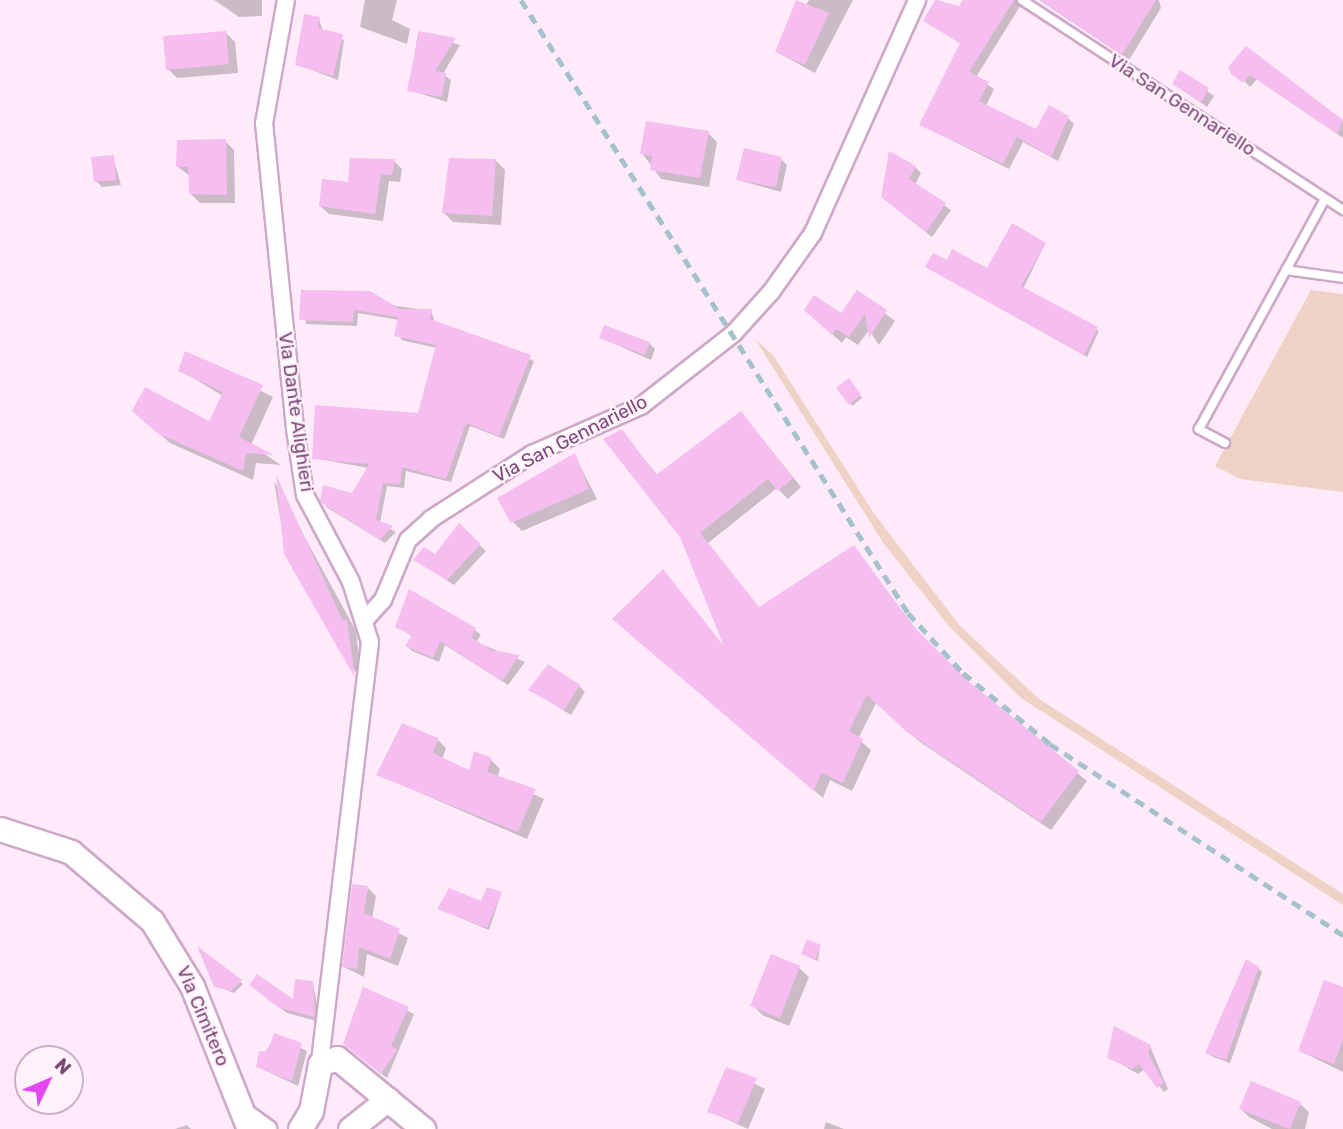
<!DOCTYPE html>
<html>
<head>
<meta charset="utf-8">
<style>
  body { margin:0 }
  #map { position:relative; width:1343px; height:1129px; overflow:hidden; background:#feeaf8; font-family:Rubik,sans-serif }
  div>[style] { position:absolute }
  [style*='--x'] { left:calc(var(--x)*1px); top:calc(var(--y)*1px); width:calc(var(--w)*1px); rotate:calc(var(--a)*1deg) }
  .green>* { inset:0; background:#eed2c5 }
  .shadow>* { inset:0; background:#0003 }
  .building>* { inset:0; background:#f6bef0 }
  .roads { filter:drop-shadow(2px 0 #cea8c8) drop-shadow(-2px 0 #cea8c8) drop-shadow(0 2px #cea8c8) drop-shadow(0 -2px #cea8c8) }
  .lane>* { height:8px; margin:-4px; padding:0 4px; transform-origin:4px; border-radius:4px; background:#fff }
  .street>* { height:16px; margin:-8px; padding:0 8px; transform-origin:8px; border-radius:8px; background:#fff }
  .secondary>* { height:23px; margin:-11.5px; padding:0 11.5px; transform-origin:11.5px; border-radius:11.5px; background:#fff }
  .rail>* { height:5px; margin-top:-2.5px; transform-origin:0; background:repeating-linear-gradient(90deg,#a5c1cb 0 10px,transparent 0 17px) }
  span { translate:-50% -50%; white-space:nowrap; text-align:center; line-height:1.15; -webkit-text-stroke:5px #fff2fb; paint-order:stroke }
  .street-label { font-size:19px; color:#7c4979 }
  .north { position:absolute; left:14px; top:1045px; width:70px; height:70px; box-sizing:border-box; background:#fff2fb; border:2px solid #cbaec7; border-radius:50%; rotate:46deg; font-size:19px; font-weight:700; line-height:28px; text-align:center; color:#7c4979 }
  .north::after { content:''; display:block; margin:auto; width:24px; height:32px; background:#e645f2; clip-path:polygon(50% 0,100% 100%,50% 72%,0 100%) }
</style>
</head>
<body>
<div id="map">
  <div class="green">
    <div style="clip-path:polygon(1311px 290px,1343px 294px,1343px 492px,1240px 479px,1215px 466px)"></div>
    <div style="clip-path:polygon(755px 339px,773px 355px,875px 515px,960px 626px,1039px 699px,1343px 894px,1343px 905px,1021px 698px,948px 625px,884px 544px)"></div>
  </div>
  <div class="shadow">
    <div style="clip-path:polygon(214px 0,262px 0,262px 16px,239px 17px)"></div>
    <div style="clip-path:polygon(365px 0,397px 0,392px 20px,410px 29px,407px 44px,360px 27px)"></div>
    <div style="clip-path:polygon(809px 0,853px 0,815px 73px,777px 52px)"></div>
    <div style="clip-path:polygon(937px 0,960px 8px,967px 0,1024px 0,976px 77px,994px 89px,986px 106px,1037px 132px,1068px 118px,1074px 124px,1058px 161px,1023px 142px,1009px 169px,921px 125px,961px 44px,925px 21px)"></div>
    <div style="clip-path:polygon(1039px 0,1159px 0,1161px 8px,1129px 60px)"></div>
    <div style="clip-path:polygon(319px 19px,323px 31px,344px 40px,338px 80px,296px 64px)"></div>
    <div style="clip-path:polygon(226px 33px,235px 42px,238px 73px,177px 78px,168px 69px)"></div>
    <div style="clip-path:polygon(418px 33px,460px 45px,443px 74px,451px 80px,447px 102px,409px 90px)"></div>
    <div style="clip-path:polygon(1246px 48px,1343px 122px,1343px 138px,1257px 79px,1250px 87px,1231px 67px)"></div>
    <div style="clip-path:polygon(1181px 73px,1214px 96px,1207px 107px,1174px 84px)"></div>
    <div style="clip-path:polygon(708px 133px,717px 142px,709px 187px,661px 179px,642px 153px)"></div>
    <div style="clip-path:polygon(225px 141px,234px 150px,235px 203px,200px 203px,191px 194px,190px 176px,178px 167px)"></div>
    <div style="clip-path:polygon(113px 157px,121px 185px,102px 187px,96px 181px)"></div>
    <div style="clip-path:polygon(781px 159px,787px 165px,781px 192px,738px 180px)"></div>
    <div style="clip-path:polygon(495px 160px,505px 170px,501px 225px,453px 222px,444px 213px)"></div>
    <div style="clip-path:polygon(394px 161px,402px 169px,400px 182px,389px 181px,383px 221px,329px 214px,320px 206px)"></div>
    <div style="clip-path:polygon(915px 167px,921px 173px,915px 185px,951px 210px,932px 237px,889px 203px)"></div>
    <div style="clip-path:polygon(1045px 244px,1023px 289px,1099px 331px,1087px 357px,930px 269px,948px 262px,987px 270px)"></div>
    <div style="clip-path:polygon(303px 292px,431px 311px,435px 322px,534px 361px,504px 439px,470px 426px,451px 482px,406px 471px,404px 488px,387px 486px,380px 523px,396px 532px,385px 543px,326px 507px,325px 487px,353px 495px,369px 468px,313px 458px,419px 415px,437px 348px,401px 340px,399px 320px,358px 313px,357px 326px,306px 324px)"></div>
    <div style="clip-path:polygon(857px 292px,895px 321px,879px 345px,869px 330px,858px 345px,846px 337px,842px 343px,815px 319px,842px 316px)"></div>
    <div style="clip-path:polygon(601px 338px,649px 343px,655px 349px,651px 360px)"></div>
    <div style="clip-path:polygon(186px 354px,273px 397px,251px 445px,281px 465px,256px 463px,253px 480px,170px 443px,145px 421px,210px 423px,223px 396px,180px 370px)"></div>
    <div style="clip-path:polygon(851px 383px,862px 398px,852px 406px,838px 389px)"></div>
    <div style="clip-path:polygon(741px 413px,801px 487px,788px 499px,777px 488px,708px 543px,760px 609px,854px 547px,921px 636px,968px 684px,1087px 781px,1051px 830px,920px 742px,876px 703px,858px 739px,871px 750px,852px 791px,830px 780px,823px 798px,624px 628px,725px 649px,681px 536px,621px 431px,658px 476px)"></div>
    <div style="clip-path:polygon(575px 456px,597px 499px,522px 531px,513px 522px)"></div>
    <div style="clip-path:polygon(274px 481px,356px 631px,362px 683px,286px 553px)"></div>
    <div style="clip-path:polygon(459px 526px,486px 551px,454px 585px,416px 560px,435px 557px)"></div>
    <div style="clip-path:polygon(397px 626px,475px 630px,481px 635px,476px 642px,525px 662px,508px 685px,445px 645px,439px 662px,412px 651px,407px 646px,413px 637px)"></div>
    <div style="clip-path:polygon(579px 686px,585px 692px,571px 715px,531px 690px)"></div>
    <div style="clip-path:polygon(437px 739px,446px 748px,442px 760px,470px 772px,491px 760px,500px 769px,497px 778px,544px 799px,527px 839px,379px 775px)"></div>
    <div style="clip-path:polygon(368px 888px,376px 896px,372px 919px,408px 938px,398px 966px,367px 954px,364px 977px,344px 967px)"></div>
    <div style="clip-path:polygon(501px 894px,489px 930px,439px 909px,482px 903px)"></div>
    <div style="clip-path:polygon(820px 946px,818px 961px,806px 956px)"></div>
    <div style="clip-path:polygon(201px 952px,243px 984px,234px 993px,216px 986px)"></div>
    <div style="clip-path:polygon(799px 968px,809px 977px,789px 1026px,762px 1015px,753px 1005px)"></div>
    <div style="clip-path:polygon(1258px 968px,1262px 972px,1230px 1063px,1211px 1056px,1207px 1052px)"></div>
    <div style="clip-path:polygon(313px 983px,320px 1022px,287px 1013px,257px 990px,294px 1003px)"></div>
    <div style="clip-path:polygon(1343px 989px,1343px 1072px,1300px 1051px)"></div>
    <div style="clip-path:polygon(364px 990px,414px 1014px,387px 1078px,351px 1050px)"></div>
    <div style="clip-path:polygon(275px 1035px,307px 1051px,298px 1086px,258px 1067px)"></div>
    <div style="clip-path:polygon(1150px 1046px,1168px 1089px,1164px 1092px,1145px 1069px,1138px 1074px,1109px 1057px)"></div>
    <div style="clip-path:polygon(727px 1069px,765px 1089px,748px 1129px,709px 1111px)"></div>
    <div style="clip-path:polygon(1252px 1083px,1300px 1104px,1309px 1112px,1305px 1129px,1272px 1129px,1249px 1117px,1241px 1109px)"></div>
    <div style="clip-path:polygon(826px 1122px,844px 1129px,824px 1129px)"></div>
    <div style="clip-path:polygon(187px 1125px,191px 1129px,175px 1129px)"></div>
  </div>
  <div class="building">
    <div style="clip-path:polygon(796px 0,829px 13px,805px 65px,775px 52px)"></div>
    <div style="clip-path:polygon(935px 0,959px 6px,963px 0,1014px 0,969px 72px,989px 82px,979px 101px,1036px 129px,1049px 105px,1069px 116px,1051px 157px,1017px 137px,1003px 164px,919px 125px,960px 43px,923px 21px)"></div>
    <div style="clip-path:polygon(1040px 0,1156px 0,1122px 55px)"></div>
    <div style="clip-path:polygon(304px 14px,320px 17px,318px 28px,343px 34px,333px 76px,295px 65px)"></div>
    <div style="clip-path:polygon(226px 31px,229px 64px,166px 70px,163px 36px)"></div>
    <div style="clip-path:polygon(419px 31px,456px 38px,435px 71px,446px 73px,442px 97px,407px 91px)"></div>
    <div style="clip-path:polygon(1246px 46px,1343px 120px,1337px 134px,1250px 75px,1243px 83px,1231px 74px,1228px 67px)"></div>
    <div style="clip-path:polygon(1180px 70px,1209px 88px,1201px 102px,1172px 84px)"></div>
    <div style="clip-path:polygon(646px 121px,709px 131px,700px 178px,650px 170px,652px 156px,640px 154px)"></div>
    <div style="clip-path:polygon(226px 139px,227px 195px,189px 194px,188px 167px,176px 167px,177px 140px)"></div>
    <div style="clip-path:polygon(744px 148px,782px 157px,776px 187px,736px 180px)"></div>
    <div style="clip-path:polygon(889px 151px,916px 166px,909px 179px,946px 203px,926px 232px,881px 197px)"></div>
    <div style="clip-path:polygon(114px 155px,116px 180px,94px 182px,91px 157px)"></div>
    <div style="clip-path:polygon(350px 158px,395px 159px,392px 175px,381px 174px,375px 214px,319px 206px,322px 179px,348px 182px)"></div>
    <div style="clip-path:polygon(449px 158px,496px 159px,492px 216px,442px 213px)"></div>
    <div style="clip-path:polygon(1012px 223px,1046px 243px,1021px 286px,1098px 327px,1084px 355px,925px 267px,933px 253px,947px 260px,952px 249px,987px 268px)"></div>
    <div style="clip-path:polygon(301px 290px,370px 291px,400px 309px,432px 309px,430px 319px,531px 355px,499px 436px,466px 423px,446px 479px,402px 467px,400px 484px,383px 483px,376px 520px,393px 526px,380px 540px,320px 502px,323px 485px,352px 493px,369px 464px,312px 459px,315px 405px,418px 413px,436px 345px,394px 336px,398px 317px,354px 310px,353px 322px,299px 320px)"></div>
    <div style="clip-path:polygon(857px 290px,887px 310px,869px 338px,865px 314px,849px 337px,836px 329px,832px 335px,804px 310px,814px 295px,841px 313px)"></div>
    <div style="clip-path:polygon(604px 325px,650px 342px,645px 355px,599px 338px)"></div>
    <div style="clip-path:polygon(185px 351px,263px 385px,239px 437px,274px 455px,246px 453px,243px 471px,157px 433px,132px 411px,145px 387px,209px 421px,223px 392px,178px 371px)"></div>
    <div style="clip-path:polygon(849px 378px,861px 395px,849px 405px,836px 388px)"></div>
    <div style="clip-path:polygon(741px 411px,793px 478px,778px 491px,768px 479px,700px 533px,759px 607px,854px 545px,912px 625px,969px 682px,1079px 771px,1041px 822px,908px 733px,867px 695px,849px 731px,863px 739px,843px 783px,821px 773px,814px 791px,612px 619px,663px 569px,724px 646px,680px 537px,603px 439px,622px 429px,656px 475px)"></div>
    <div style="clip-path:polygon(575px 453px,589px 489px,511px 523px,497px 498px)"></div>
    <div style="clip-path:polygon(276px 475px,343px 621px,347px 619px,355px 678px,284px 554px)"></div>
    <div style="clip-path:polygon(459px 523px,481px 544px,447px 580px,413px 560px,424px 547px,435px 554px)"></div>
    <div style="clip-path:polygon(409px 589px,476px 628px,471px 637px,491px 650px,520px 655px,502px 681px,440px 641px,433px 658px,405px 646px,412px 635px,395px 627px)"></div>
    <div style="clip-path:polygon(548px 664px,580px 685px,564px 710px,528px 690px)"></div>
    <div style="clip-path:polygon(402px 723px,438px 738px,433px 753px,469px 770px,474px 751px,492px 758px,487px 772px,536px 789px,518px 832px,376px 775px)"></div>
    <div style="clip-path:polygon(352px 884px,368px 886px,364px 913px,400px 929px,390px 959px,359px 947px,357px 969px,342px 967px)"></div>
    <div style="clip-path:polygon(487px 887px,502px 892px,487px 928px,437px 909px,449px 888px,481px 901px)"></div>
    <div style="clip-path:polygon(807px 939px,821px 945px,815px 960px,801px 954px)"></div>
    <div style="clip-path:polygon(197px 946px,242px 980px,232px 991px,214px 987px)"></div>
    <div style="clip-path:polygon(771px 954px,800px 966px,780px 1018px,750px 1006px)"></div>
    <div style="clip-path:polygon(1246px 959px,1259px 967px,1226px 1060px,1205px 1053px)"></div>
    <div style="clip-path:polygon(257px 974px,293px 999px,295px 979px,313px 981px,315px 1017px,279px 1008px,249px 985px)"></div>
    <div style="clip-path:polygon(1324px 980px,1343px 987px,1343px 1039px,1334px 1064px,1298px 1051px)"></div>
    <div style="clip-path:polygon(363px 987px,409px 1007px,391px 1046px,397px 1050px,381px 1074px,343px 1044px)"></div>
    <div style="clip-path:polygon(1114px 1026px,1151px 1045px,1148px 1053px,1164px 1083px,1157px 1088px,1139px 1064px,1132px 1069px,1107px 1058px)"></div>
    <div style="clip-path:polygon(274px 1033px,302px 1043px,292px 1081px,256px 1067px,259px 1051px,268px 1051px)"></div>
    <div style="clip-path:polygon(726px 1067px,757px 1078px,738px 1123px,707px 1112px)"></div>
    <div style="clip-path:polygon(1251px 1081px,1301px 1102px,1290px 1129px,1239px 1109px)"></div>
  </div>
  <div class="roads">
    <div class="lane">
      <div style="--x:1022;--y:0;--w:384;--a:33.2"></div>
      <div style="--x:1286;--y:270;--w:58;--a:8"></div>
      <div style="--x:1225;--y:443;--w:30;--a:-152"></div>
      <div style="--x:1199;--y:429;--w:262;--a:-61.3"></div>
    </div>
    <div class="street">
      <div style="--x:286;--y:0;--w:125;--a:100.1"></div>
      <div style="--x:264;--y:123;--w:308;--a:84.2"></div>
      <div style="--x:295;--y:429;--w:67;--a:81.4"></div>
      <div style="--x:305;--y:495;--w:98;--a:62.1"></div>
      <div style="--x:351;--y:582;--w:63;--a:72.4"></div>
      <div style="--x:370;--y:642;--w:425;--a:96.8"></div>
      <div style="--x:364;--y:621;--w:28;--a:-48"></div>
      <div style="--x:383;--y:600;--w:65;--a:-67.4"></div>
      <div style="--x:408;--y:540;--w:31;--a:-42"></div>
      <div style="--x:431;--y:519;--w:120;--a:-32.8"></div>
      <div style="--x:532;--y:454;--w:119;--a:-23.8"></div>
      <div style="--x:641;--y:406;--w:118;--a:-38.1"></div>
      <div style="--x:734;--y:333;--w:55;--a:-47.9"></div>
      <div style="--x:771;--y:292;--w:72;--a:-54.6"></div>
      <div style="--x:813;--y:233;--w:255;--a:-65.9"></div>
      <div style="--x:245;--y:1112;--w:29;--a:36"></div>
    </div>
    <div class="secondary">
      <div style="--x:0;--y:829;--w:75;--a:17.9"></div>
      <div style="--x:71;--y:852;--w:106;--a:40.4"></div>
      <div style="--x:152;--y:921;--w:76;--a:58.4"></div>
      <div style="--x:192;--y:986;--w:154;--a:68.3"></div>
      <div style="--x:300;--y:1129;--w:21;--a:-59"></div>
      <div style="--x:311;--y:1111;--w:48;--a:-79.2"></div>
      <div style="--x:320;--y:1064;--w:18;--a:-19"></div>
      <div style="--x:337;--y:1058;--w:112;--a:39.5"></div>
      <div style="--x:350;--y:1129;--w:48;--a:-38.3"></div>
    </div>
  </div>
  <div class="rail">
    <div style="--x:521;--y:0;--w:725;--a:57.73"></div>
    <div style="--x:908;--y:613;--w:81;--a:47.5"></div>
    <div style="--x:963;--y:673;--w:112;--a:39.2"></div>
    <div style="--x:1050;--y:744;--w:350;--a:33.1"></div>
  </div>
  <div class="street-label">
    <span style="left:1182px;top:105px;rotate:33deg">Via San Gennariello</span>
    <span style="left:296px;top:412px;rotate:82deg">Via Dante Alighieri</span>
    <span style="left:570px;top:439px;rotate:-27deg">Via San Gennariello</span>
    <span style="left:203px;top:1016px;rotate:67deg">Via Cimitero</span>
  </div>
  <div class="north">N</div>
</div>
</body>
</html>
